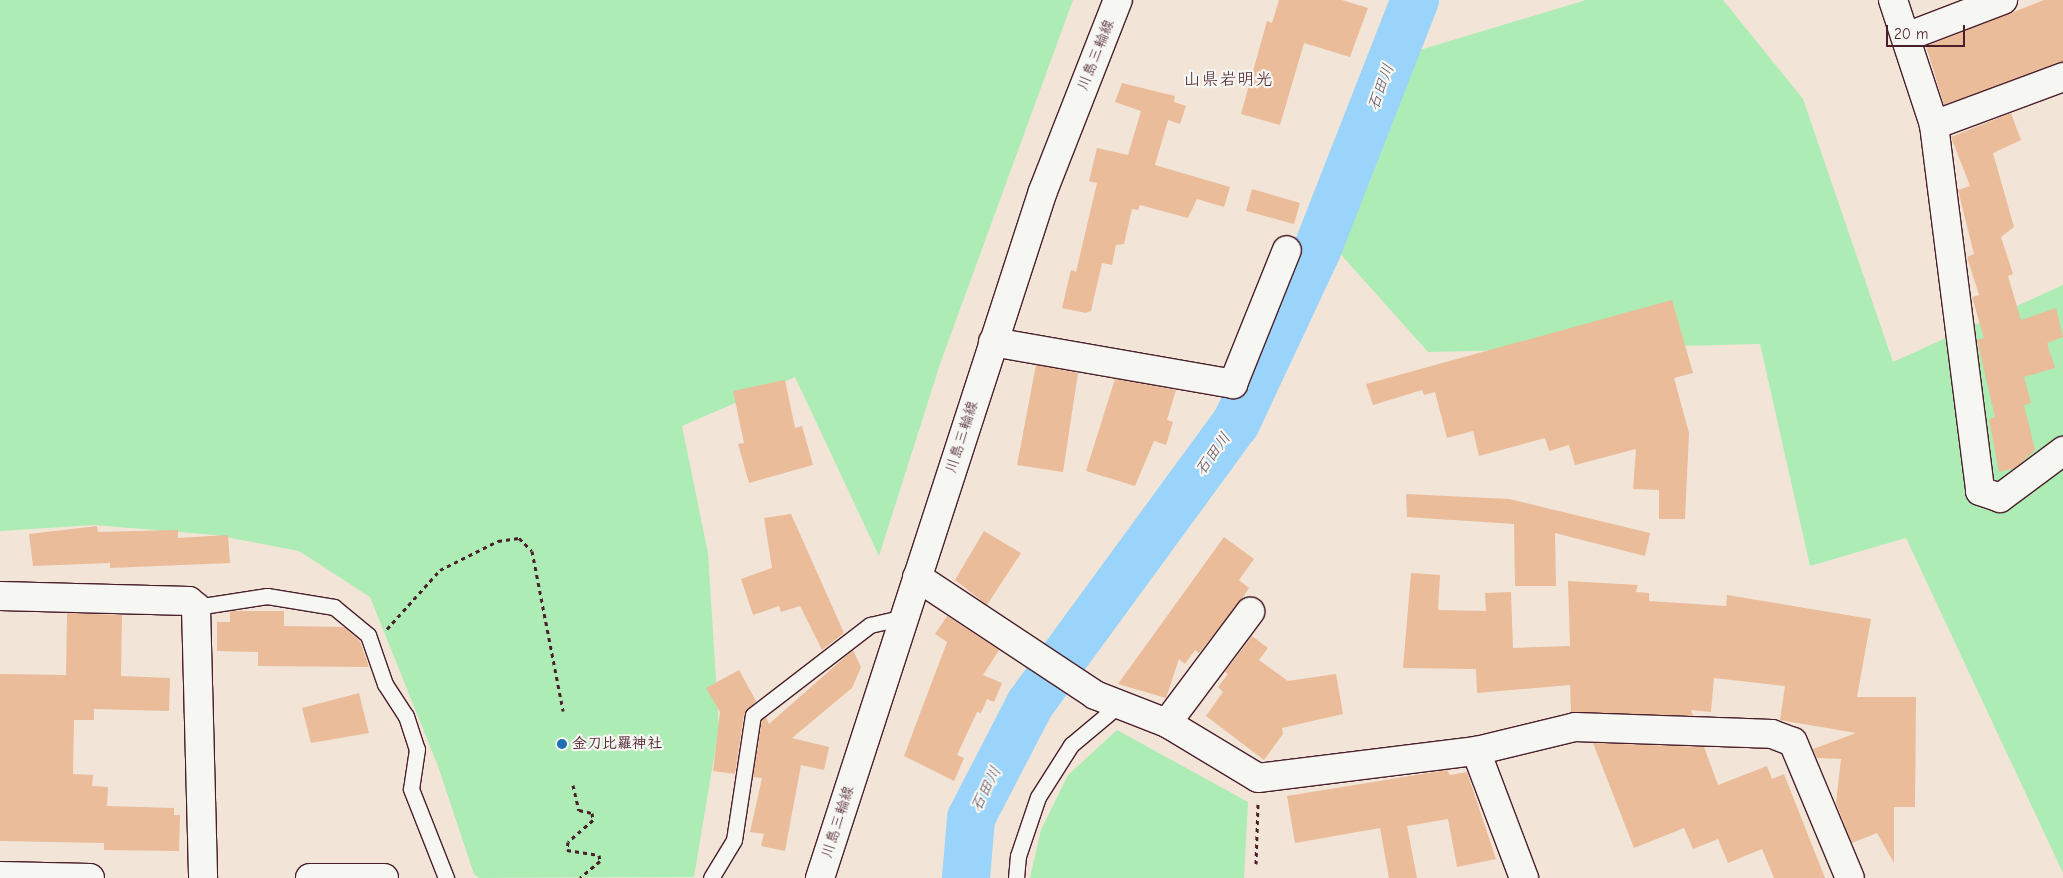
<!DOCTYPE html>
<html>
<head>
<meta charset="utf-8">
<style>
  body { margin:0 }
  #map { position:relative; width:2063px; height:878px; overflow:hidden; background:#f2e5d8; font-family:"Comic Neue","Klee One",sans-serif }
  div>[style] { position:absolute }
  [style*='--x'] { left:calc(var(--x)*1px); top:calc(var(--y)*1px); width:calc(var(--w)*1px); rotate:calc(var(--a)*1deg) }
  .green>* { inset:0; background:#adecb4 }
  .river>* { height:48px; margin:-24px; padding:0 24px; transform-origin:24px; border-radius:24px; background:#9ad4fa }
  .building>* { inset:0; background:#eabc9a }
  .path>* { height:3px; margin-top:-1.5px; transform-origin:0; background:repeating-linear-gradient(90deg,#4a1f2b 0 4px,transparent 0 8px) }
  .roads { filter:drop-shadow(1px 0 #4a1f2b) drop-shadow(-1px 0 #4a1f2b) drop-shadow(0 1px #4a1f2b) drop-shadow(0 -1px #4a1f2b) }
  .lane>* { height:15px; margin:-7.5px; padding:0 7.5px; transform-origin:7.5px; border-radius:7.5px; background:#f6f6f2 }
  .street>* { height:28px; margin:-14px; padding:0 14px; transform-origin:14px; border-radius:14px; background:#f6f6f2 }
  .primary>* { height:28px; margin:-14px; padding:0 14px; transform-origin:14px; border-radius:14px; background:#f6f6f2 }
  .dots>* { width:14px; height:14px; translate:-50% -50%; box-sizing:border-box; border:2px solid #f6f6f2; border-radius:50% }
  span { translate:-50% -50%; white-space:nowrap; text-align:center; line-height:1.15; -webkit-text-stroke:4.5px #f6f6f2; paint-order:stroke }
  .street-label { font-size:15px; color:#4a1f2b }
  .poi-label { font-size:15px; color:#4a1f2b; font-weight:700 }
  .left { translate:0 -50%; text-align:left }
  .water-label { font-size:16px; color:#5e4c5f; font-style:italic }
  .quarter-label { font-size:18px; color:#4a1f2b }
  .scale { position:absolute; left:1886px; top:25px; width:79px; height:22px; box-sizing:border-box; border:2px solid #4a1f2b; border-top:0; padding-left:6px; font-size:15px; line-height:18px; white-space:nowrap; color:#4a1f2b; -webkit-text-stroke:4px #f6f6f2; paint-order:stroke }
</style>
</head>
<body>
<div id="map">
  <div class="green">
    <div style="clip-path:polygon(0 0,1073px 0,940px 364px,879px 556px,795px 377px,682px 426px,708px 553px,719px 727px,694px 877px,479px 878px,474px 874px,438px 766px,370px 597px,299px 551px,215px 535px,94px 525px,0 531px)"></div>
    <div style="clip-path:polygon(1586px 0,1723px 0,1803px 99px,1893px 362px,2063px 285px,2063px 873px,1906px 538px,1810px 566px,1760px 344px,1428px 352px,1327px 239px,1420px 50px)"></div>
    <div style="clip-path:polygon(1117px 730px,1248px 802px,1244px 878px,1030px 878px,1041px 830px,1068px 775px)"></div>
  </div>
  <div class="river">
    <div style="--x:966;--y:878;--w:60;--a:-85.2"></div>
    <div style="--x:971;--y:818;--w:128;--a:-62.6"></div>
    <div style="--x:1030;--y:704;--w:348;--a:-53.8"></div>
    <div style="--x:1236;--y:423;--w:191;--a:-64.9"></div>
    <div style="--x:1317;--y:250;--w:269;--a:-68.6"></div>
  </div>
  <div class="building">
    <div style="clip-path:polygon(1279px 0,1342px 0,1368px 8px,1350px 57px,1304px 43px,1280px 125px,1241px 114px,1267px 21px,1272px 23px)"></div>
    <div style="clip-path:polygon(2044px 0,2063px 0,2063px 62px,1944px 105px,1926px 46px)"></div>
    <div style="clip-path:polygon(1122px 83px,1175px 96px,1174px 102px,1186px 106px,1180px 124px,1168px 120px,1155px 165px,1230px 187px,1224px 207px,1197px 199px,1188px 218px,1140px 205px,1138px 210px,1132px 209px,1124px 244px,1116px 245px,1112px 265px,1102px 263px,1091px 311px,1086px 313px,1062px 308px,1071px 270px,1076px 272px,1097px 183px,1089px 181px,1097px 148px,1128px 155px,1141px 111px,1115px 102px)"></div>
    <div style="clip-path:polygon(2011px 113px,2021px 140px,1993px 153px,2014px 227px,2001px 237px,2013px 274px,2008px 276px,2021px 320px,2056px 308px,2063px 337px,2047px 343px,2055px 368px,2024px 377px,2031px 403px,2024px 405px,2035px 450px,2015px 468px,1999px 472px,1989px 419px,1995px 417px,1977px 340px,1984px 338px,1972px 297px,1979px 295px,1967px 257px,1974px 254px,1958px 190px,1970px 186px,1951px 137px)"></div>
    <div style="clip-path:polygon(1252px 189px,1300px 203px,1294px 224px,1246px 211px)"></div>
    <div style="clip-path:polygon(1672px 300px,1693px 373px,1674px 378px,1689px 433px,1685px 519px,1659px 519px,1659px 490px,1633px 489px,1636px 449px,1575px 465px,1569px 445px,1549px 451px,1545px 438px,1479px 456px,1473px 431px,1447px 438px,1435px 392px,1424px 395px,1422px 390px,1373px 405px,1366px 384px)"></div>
    <div style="clip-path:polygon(1036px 365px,1078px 373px,1063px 472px,1017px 465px)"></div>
    <div style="clip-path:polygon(1115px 379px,1176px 390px,1167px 420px,1173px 422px,1166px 445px,1154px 441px,1135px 486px,1086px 471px)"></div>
    <div style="clip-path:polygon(785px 380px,795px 428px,802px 426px,813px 465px,749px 483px,738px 444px,744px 443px,733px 391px)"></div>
    <div style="clip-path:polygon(1406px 494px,1509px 499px,1650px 533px,1645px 556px,1555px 533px,1556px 586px,1515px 586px,1514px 524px,1407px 517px)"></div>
    <div style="clip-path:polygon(791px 514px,844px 633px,822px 650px,800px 606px,781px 612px,779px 606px,753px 615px,741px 579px,772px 568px,764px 518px)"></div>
    <div style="clip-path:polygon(97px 526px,98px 532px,178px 530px,178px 538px,228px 535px,230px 563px,110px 568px,110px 563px,33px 566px,29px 534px)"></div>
    <div style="clip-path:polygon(984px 531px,1021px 553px,987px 605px,955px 580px)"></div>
    <div style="clip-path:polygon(1224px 537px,1254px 559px,1239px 580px,1249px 588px,1241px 600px,1199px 653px,1195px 650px,1185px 664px,1179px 659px,1166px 698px,1118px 684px)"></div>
    <div style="clip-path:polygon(1411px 573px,1440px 575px,1438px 610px,1486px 611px,1485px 593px,1511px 592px,1513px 648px,1570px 646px,1568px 581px,1638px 585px,1636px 592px,1649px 593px,1649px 601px,1726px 606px,1727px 595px,1871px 619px,1857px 697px,1916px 697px,1915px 807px,1894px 807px,1894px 863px,1877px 833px,1852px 843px,1836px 803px,1841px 759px,1817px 758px,1813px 749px,1856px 733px,1780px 720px,1785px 686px,1714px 678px,1711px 712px,1691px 710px,1693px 716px,1571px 712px,1570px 685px,1477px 693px,1476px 669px,1403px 668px)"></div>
    <div style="clip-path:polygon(230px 611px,284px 611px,284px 626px,344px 627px,360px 641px,369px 667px,258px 666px,258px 652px,217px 651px,217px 622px,230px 622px)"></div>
    <div style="clip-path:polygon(67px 613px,122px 615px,121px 676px,170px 678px,169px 711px,94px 709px,94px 720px,74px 720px,73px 774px,93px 775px,92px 786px,108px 787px,107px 806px,174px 808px,174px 815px,180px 815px,179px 851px,104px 850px,104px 843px,0 841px,0 674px,66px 675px)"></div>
    <div style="clip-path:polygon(947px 616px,999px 650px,983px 675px,1002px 683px,994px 702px,987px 699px,981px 713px,977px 712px,957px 755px,964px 758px,954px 781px,904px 756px,947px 642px,935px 634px)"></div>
    <div style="clip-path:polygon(1252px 636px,1268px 648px,1259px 660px,1288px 681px,1336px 674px,1343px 714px,1282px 728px,1283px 734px,1264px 760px,1206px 716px,1223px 692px,1218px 687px,1228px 674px,1225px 672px)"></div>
    <div style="clip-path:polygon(853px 650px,861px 667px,852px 688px,792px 738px,829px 747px,824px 770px,801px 765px,785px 851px,761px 846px,764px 834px,750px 832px,762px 778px,753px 777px,762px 720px,766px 717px,769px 724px)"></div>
    <div style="clip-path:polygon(739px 670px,756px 701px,744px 714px,735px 774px,713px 771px,720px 712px,706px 688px)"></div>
    <div style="clip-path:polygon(359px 693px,369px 733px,311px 743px,302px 708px)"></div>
    <div style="clip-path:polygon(1593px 743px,1704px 747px,1718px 785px,1767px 766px,1772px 779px,1784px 774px,1825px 878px,1774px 878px,1762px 849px,1728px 863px,1718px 839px,1693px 849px,1684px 828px,1634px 848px)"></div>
    <div style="clip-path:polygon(1447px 770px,1450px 775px,1467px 772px,1496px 859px,1457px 867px,1448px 819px,1407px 826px,1417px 878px,1389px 878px,1380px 828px,1295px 843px,1287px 796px)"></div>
  </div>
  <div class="path">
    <div style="--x:387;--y:629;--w:79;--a:-48.1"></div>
    <div style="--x:440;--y:570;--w:65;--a:-26.6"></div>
    <div style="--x:498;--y:541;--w:21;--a:-8"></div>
    <div style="--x:519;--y:538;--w:18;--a:45"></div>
    <div style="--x:532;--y:551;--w:163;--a:79"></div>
    <div style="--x:573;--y:785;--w:26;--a:77"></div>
    <div style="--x:579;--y:810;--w:13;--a:13"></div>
    <div style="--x:592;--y:813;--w:7;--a:82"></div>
    <div style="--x:593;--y:820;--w:33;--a:139"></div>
    <div style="--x:568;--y:842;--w:8;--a:97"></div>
    <div style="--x:567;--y:850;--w:32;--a:9"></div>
    <div style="--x:599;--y:855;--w:6;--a:81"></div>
    <div style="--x:600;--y:861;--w:26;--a:140"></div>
    <div style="--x:1256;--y:864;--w:60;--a:-88.1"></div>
  </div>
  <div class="roads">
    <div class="lane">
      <div style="--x:196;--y:607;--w:72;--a:-8.8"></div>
      <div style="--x:267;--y:596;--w:68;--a:9.3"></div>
      <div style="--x:334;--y:607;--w:44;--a:39.5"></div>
      <div style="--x:368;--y:635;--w:52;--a:70.9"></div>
      <div style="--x:385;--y:684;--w:38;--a:57"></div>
      <div style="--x:406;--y:716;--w:35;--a:72"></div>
      <div style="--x:417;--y:749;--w:40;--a:98.5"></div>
      <div style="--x:411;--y:789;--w:96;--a:68.5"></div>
      <div style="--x:711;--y:878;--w:44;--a:-58.8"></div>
      <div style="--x:734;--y:840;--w:126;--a:-81.4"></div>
      <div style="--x:753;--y:715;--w:148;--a:-37.6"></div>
      <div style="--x:870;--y:625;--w:36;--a:-13"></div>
      <div style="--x:1016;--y:878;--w:22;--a:-85"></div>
      <div style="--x:1018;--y:856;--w:62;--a:-71.3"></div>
      <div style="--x:1038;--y:797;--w:62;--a:-57.6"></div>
      <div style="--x:1071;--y:745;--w:65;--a:-40"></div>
    </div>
    <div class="street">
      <div style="--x:1893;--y:0;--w:132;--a:71.8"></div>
      <div style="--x:1934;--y:125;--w:369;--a:82.8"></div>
      <div style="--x:1980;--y:491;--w:21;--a:19"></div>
      <div style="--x:2000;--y:498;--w:79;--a:-36.7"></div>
      <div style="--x:1906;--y:37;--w:104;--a:-20.9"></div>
      <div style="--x:1934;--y:125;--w:138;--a:-20.4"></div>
      <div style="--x:993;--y:342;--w:244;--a:9.9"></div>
      <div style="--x:1233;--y:384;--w:144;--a:-68.1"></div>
      <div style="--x:917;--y:577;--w:214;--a:33.5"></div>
      <div style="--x:1095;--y:695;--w:77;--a:21.3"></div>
      <div style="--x:1167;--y:723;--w:106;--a:31.1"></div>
      <div style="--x:1258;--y:778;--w:220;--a:-7.1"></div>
      <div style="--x:1476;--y:751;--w:102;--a:-13.6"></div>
      <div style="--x:1575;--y:727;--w:197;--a:2"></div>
      <div style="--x:1772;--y:734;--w:22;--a:21"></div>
      <div style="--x:1793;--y:742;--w:147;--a:67.3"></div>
      <div style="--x:0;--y:596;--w:189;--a:1.5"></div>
      <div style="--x:189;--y:601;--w:9;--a:41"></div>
      <div style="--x:196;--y:607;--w:271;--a:88.5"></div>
      <div style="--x:1167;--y:723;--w:139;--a:-53.2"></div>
      <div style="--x:1476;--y:751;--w:136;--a:69.3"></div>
      <div style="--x:0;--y:876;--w:90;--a:1.3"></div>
      <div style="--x:310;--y:878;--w:74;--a:0"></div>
    </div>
    <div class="primary">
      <div style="--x:820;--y:878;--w:722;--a:-72.02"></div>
      <div style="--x:1043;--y:191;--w:205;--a:-68.6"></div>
    </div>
  </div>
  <div class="dots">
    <div style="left:562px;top:744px;background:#1f6fb2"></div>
  </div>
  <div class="street-label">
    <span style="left:1096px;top:55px;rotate:-68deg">川島三輪線</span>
    <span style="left:962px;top:437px;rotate:-72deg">川島三輪線</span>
    <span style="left:838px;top:822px;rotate:-72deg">川島三輪線</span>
  </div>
  <div class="poi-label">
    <span class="left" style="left:572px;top:744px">金刀比羅神社</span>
  </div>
  <div class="water-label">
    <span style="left:1381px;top:87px;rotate:-69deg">石田川</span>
    <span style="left:1213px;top:454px;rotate:-54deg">石田川</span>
    <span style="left:986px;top:789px;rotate:-63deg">石田川</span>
  </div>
  <div class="quarter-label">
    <span style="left:1228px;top:80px">山県岩明光</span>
  </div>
  <div class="scale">20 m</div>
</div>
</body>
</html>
